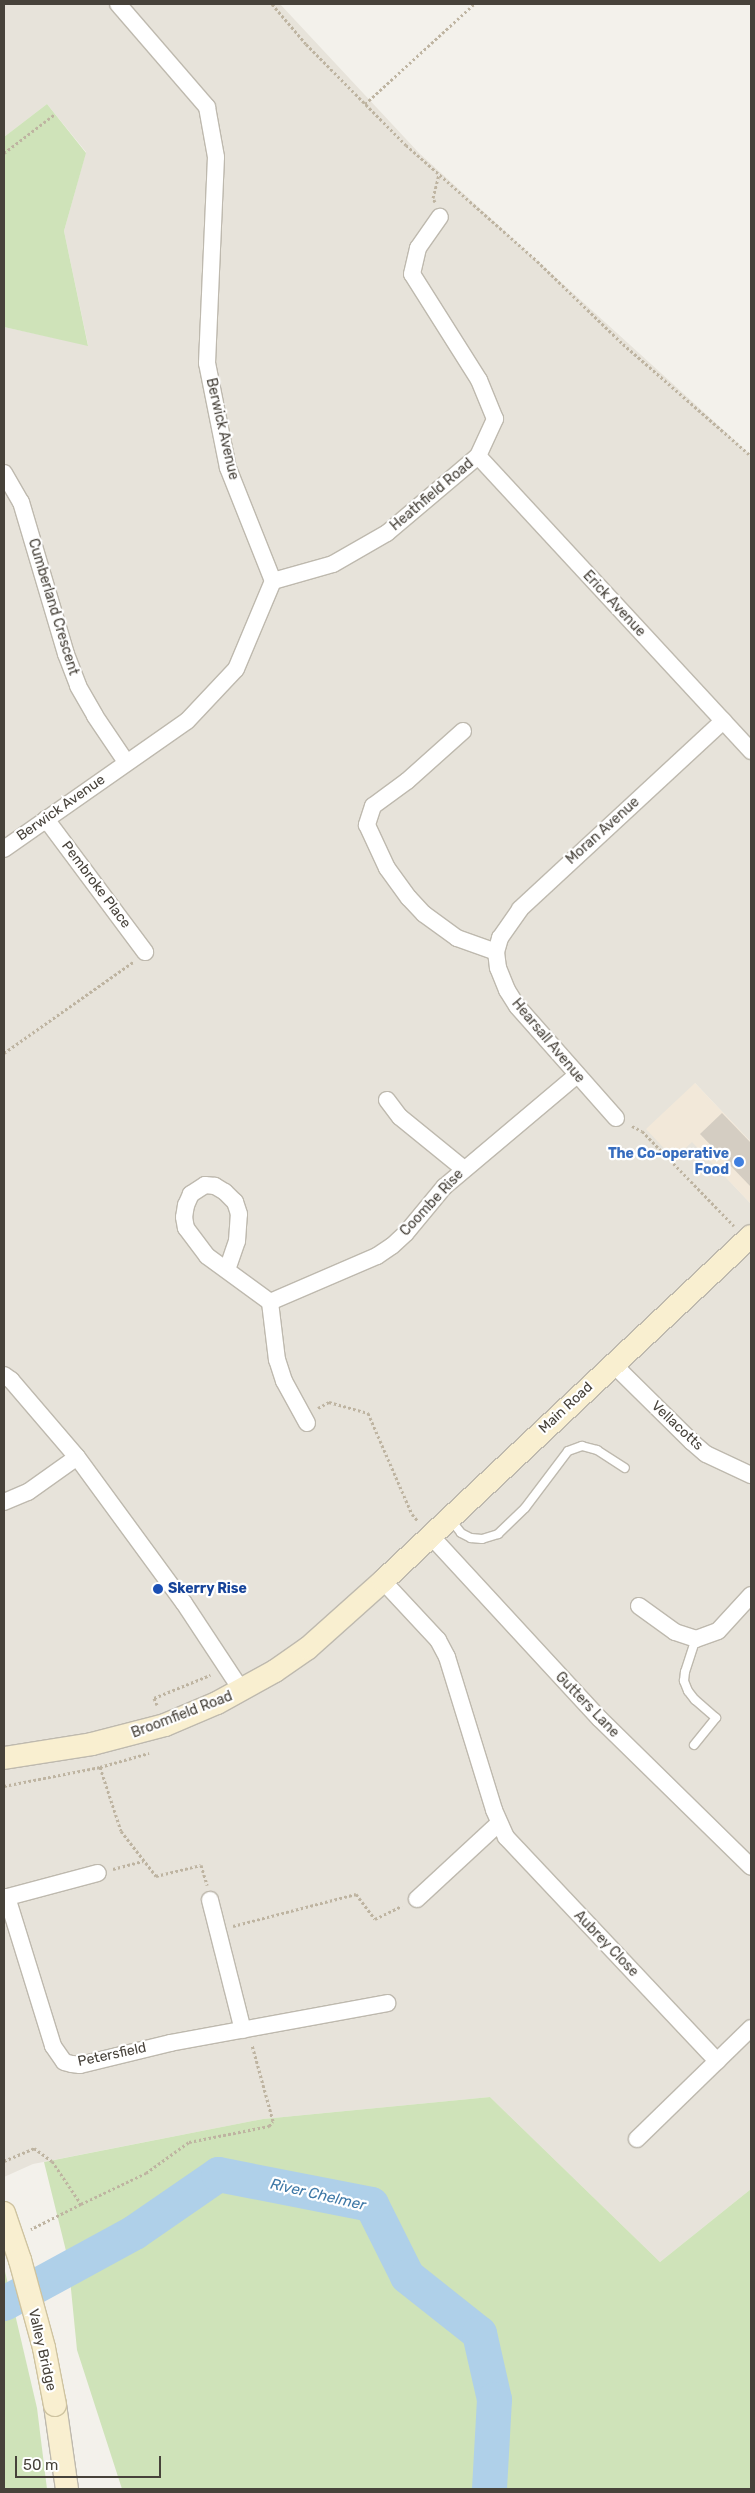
<!DOCTYPE html>
<html>
<head>
<meta charset="utf-8">
<style>
  body { margin:0 }
  #map { position:relative; width:755px; height:2493px; overflow:hidden; background:#f3f1eb; font-family:Rubik,sans-serif }
  div>[style] { position:absolute }
  [style*='--x'] { left:calc(var(--x)*1px); top:calc(var(--y)*1px); width:calc(var(--w)*1px); rotate:calc(var(--a)*1deg) }
  .residential>* { inset:0; background:#e7e3da }
  .commercial>* { inset:0; background:#f2e8d9 }
  .green>* { inset:0; background:#cfe3b9 }
  .water>* { inset:0; background:#afd0e9 }
  .pier>* { inset:0; background:#f3f1eb }
  .river>* { height:35px; margin:-17.5px; padding:0 17.5px; transform-origin:17.5px; border-radius:17.5px; background:#afd0e9 }
  .building>* { inset:0; background:#d4cdc2 }
  .path>* { height:3px; margin-top:-1.5px; transform-origin:0; background:repeating-linear-gradient(90deg,#beb4a1 0 2.5px,transparent 0 5px) }
  .roads { filter:drop-shadow(1px 0 #beb9ae) drop-shadow(-1px 0 #beb9ae) drop-shadow(0 1px #beb9ae) drop-shadow(0 -1px #beb9ae) }
  .lane>* { height:8px; margin:-4px; padding:0 4px; transform-origin:4px; border-radius:4px; background:#fff }
  .street>* { height:16px; margin:-8px; padding:0 8px; transform-origin:8px; border-radius:8px; background:#fff }
  .secondary>* { height:22px; margin:-11px; padding:0 11px; transform-origin:11px; border-radius:11px; background:#f9efd0 }
  .bridges { filter:drop-shadow(1px 0 #cec3a0) drop-shadow(-1px 0 #cec3a0) drop-shadow(0 1px #cec3a0) drop-shadow(0 -1px #cec3a0) }
  .secondary-bridge>* { height:22px; margin:-11px; padding:0 11px; transform-origin:11px; border-radius:11px; background:#f9efd0 }
  .dots>* { width:14px; height:14px; translate:-50% -50%; box-sizing:border-box; border:2px solid #fff; border-radius:50% }
  span { translate:-50% -50%; white-space:nowrap; text-align:center; line-height:1.15; -webkit-text-stroke:4.5px #fff; paint-order:stroke }
  .street-label { font-size:14px; color:#47423a }
  .shop-label { font-size:14px; color:#366cbe; font-weight:700 }
  .right { translate:-100% -50%; text-align:right }
  .transit-label { font-size:14px; color:#164399; font-weight:700 }
  .left { translate:0 -50%; text-align:left }
  .water-label { font-size:15px; color:#3f79a7; font-style:italic }
  .frame { position:absolute; inset:0; border:5px solid #47423a; pointer-events:none }
  .scale { position:absolute; left:15px; top:2456px; width:146px; height:22px; box-sizing:border-box; border:2px solid #47423a; border-top:0; padding-left:6px; font-size:15px; line-height:18px; white-space:nowrap; color:#47423a; -webkit-text-stroke:4px #fff; paint-order:stroke }
</style>
</head>
<body>
<div id="map">
  <div class="residential">
    <div style="clip-path:polygon(4px 4px,280px 4px,419px 153px,751px 455px,751px 1142px,695px 1083px,692px 1141px,751px 1204px,751px 2189px,660px 2262px,490px 2097px,263px 2119px,33px 2164px,4px 2177px,4px 327px,88px 345px,64px 231px,86px 152px,47px 104px,4px 137px)"></div>
  </div>
  <div class="commercial">
    <div style="clip-path:polygon(695px 1083px,751px 1142px,751px 1204px,692px 1142px,674px 1159px,646px 1129px)"></div>
  </div>
  <div class="green">
    <div style="clip-path:polygon(47px 104px,86px 153px,64px 231px,88px 346px,4px 327px,4px 137px)"></div>
    <div style="clip-path:polygon(490px 2097px,660px 2262px,751px 2189px,751px 2489px,122px 2489px,77px 2350px,68px 2259px,44px 2162px,263px 2119px)"></div>
    <div style="clip-path:polygon(4px 2267px,37px 2408px,47px 2489px,4px 2489px)"></div>
  </div>
  <div class="water">
    <div style="clip-path:polygon(42px 2269px,49px 2292px,4px 2317px,4px 2292px)"></div>
  </div>
  <div class="pier">
    <div style="clip-path:polygon(42px 2267px,49px 2294px,15px 2314px,9px 2287px)"></div>
  </div>
  <div class="river">
    <div style="--x:4;--y:2303;--w:148;--a:-28.6"></div>
    <div style="--x:134;--y:2232;--w:102;--a:-34.6"></div>
    <div style="--x:218;--y:2174;--w:156;--a:11.1"></div>
    <div style="--x:371;--y:2204;--w:80;--a:63.4"></div>
    <div style="--x:407;--y:2276;--w:92;--a:38.4"></div>
    <div style="--x:479;--y:2333;--w:68;--a:77.2"></div>
    <div style="--x:494;--y:2399;--w:90;--a:93.2"></div>
  </div>
  <div class="building">
    <div style="clip-path:polygon(722px 1113px,751px 1143px,751px 1187px,700px 1134px)"></div>
  </div>
  <div class="path">
    <div style="--x:272;--y:4;--w:52;--a:49.6"></div>
    <div style="--x:306;--y:44;--w:142;--a:45.3"></div>
    <div style="--x:406;--y:145;--w:175;--a:41.5"></div>
    <div style="--x:537;--y:261;--w:120;--a:44"></div>
    <div style="--x:623;--y:344;--w:170;--a:41.2"></div>
    <div style="--x:365;--y:104;--w:148;--a:-42.5"></div>
    <div style="--x:4;--y:153;--w:64;--a:-37.4"></div>
    <div style="--x:435;--y:202;--w:4;--a:-117"></div>
    <div style="--x:433;--y:198;--w:25;--a:-76"></div>
    <div style="--x:4;--y:1053;--w:158;--a:-35.2"></div>
    <div style="--x:632;--y:1126;--w:11;--a:27"></div>
    <div style="--x:642;--y:1131;--w:132;--a:45.9"></div>
    <div style="--x:318;--y:1408;--w:13;--a:-29"></div>
    <div style="--x:329;--y:1402;--w:41;--a:15.8"></div>
    <div style="--x:368;--y:1413;--w:110;--a:66.5"></div>
    <div style="--x:412;--y:1514;--w:8;--a:50"></div>
    <div style="--x:157;--y:1705;--w:8;--a:-113"></div>
    <div style="--x:154;--y:1698;--w:61;--a:-22.3"></div>
    <div style="--x:100;--y:1767;--w:67;--a:71.8"></div>
    <div style="--x:121;--y:1831;--w:57;--a:52.1"></div>
    <div style="--x:156;--y:1876;--w:46;--a:-13.7"></div>
    <div style="--x:201;--y:1865;--w:21;--a:73"></div>
    <div style="--x:4;--y:1786;--w:98;--a:-11.2"></div>
    <div style="--x:100;--y:1767;--w:51;--a:-15.9"></div>
    <div style="--x:113;--y:1869;--w:31;--a:-15"></div>
    <div style="--x:233;--y:1926;--w:127;--a:-14.6"></div>
    <div style="--x:356;--y:1894;--w:31;--a:53"></div>
    <div style="--x:375;--y:1919;--w:30;--a:-26"></div>
    <div style="--x:4;--y:2161;--w:33;--a:-23"></div>
    <div style="--x:34;--y:2148;--w:22;--a:36"></div>
    <div style="--x:52;--y:2161;--w:52;--a:56"></div>
    <div style="--x:81;--y:2204;--w:56;--a:153.4"></div>
    <div style="--x:81;--y:2204;--w:72;--a:-25.5"></div>
    <div style="--x:146;--y:2173;--w:53;--a:-35.8"></div>
    <div style="--x:189;--y:2142;--w:82;--a:-11.3"></div>
    <div style="--x:269;--y:2126;--w:6;--a:-51"></div>
    <div style="--x:273;--y:2121;--w:79;--a:-105.4"></div>
  </div>
  <div class="roads">
    <div class="lane">
      <div style="--x:451;--y:1520;--w:16;--a:52"></div>
      <div style="--x:461;--y:1533;--w:11;--a:27"></div>
      <div style="--x:471;--y:1538;--w:11;--a:5"></div>
      <div style="--x:482;--y:1539;--w:17;--a:-17"></div>
      <div style="--x:498;--y:1534;--w:37;--a:-44"></div>
      <div style="--x:525;--y:1508;--w:71;--a:-53"></div>
      <div style="--x:568;--y:1451;--w:15;--a:-20"></div>
      <div style="--x:582;--y:1446;--w:16;--a:15"></div>
      <div style="--x:597;--y:1450;--w:33;--a:33"></div>
      <div style="--x:694;--y:1745;--w:35;--a:-51"></div>
      <div style="--x:716;--y:1718;--w:28;--a:-139"></div>
      <div style="--x:695;--y:1700;--w:11;--a:-128"></div>
      <div style="--x:688;--y:1691;--w:11;--a:-112"></div>
      <div style="--x:684;--y:1681;--w:9;--a:-84"></div>
      <div style="--x:685;--y:1672;--w:35;--a:-72"></div>
    </div>
    <div class="street">
      <div style="--x:478;--y:456;--w:402;--a:47.2"></div>
      <div style="--x:4;--y:473;--w:34;--a:60"></div>
      <div style="--x:21;--y:502;--w:159;--a:73.5"></div>
      <div style="--x:66;--y:654;--w:34;--a:69"></div>
      <div style="--x:78;--y:686;--w:34;--a:60"></div>
      <div style="--x:95;--y:716;--w:55;--a:56"></div>
      <div style="--x:273;--y:581;--w:62;--a:-15.8"></div>
      <div style="--x:333;--y:564;--w:62;--a:-29.9"></div>
      <div style="--x:387;--y:533;--w:119;--a:-40.2"></div>
      <div style="--x:478;--y:456;--w:41;--a:-65.3"></div>
      <div style="--x:495;--y:419;--w:42;--a:-112.3"></div>
      <div style="--x:479;--y:380;--w:125;--a:-122.3"></div>
      <div style="--x:412;--y:274;--w:27;--a:-77"></div>
      <div style="--x:418;--y:248;--w:38;--a:-55"></div>
      <div style="--x:463;--y:731;--w:75;--a:138.2"></div>
      <div style="--x:407;--y:781;--w:42;--a:143.7"></div>
      <div style="--x:373;--y:806;--w:20;--a:108"></div>
      <div style="--x:367;--y:825;--w:47;--a:65.1"></div>
      <div style="--x:387;--y:868;--w:37;--a:54"></div>
      <div style="--x:409;--y:898;--w:22;--a:47"></div>
      <div style="--x:424;--y:914;--w:41;--a:36"></div>
      <div style="--x:457;--y:938;--w:41;--a:19.7"></div>
      <div style="--x:46;--y:819;--w:166;--a:53.3"></div>
      <div style="--x:4;--y:849;--w:223;--a:-35"></div>
      <div style="--x:187;--y:721;--w:71;--a:-46.7"></div>
      <div style="--x:236;--y:669;--w:95;--a:-67.2"></div>
      <div style="--x:273;--y:581;--w:122;--a:-111.7"></div>
      <div style="--x:228;--y:468;--w:107;--a:-101.3"></div>
      <div style="--x:207;--y:363;--w:206;--a:-87.5"></div>
      <div style="--x:216;--y:157;--w:51;--a:-100.2"></div>
      <div style="--x:207;--y:107;--w:136;--a:-130.8"></div>
      <div style="--x:387;--y:1100;--w:21;--a:53"></div>
      <div style="--x:400;--y:1117;--w:82;--a:39.1"></div>
      <div style="--x:616;--y:1118;--w:149;--a:-131.5"></div>
      <div style="--x:517;--y:1006;--w:19;--a:-122"></div>
      <div style="--x:507;--y:990;--w:24;--a:-112"></div>
      <div style="--x:498;--y:968;--w:16;--a:-97"></div>
      <div style="--x:496;--y:952;--w:15;--a:-74"></div>
      <div style="--x:500;--y:938;--w:35;--a:-55"></div>
      <div style="--x:520;--y:909;--w:277;--a:-42.8"></div>
      <div style="--x:227;--y:1270;--w:31;--a:-71"></div>
      <div style="--x:237;--y:1241;--w:27;--a:-86"></div>
      <div style="--x:239;--y:1214;--w:13;--a:-108"></div>
      <div style="--x:235;--y:1202;--w:14;--a:-135"></div>
      <div style="--x:225;--y:1192;--w:12;--a:-149"></div>
      <div style="--x:215;--y:1186;--w:10;--a:-174"></div>
      <div style="--x:205;--y:1185;--w:17;--a:147"></div>
      <div style="--x:191;--y:1194;--w:12;--a:114"></div>
      <div style="--x:186;--y:1205;--w:12;--a:99"></div>
      <div style="--x:184;--y:1217;--w:11;--a:80"></div>
      <div style="--x:186;--y:1228;--w:35;--a:53"></div>
      <div style="--x:207;--y:1256;--w:78;--a:36.1"></div>
      <div style="--x:613;--y:1364;--w:111;--a:44.6"></div>
      <div style="--x:692;--y:1442;--w:18;--a:41"></div>
      <div style="--x:706;--y:1454;--w:50;--a:25"></div>
      <div style="--x:4;--y:1375;--w:9;--a:36"></div>
      <div style="--x:11;--y:1380;--w:101;--a:49.4"></div>
      <div style="--x:77;--y:1457;--w:181;--a:53.8"></div>
      <div style="--x:184;--y:1603;--w:105;--a:56.6"></div>
      <div style="--x:307;--y:1423;--w:48;--a:-118.7"></div>
      <div style="--x:284;--y:1381;--w:22;--a:-108"></div>
      <div style="--x:277;--y:1360;--w:58;--a:-96.9"></div>
      <div style="--x:270;--y:1302;--w:116;--a:-23.3"></div>
      <div style="--x:377;--y:1256;--w:18;--a:-34"></div>
      <div style="--x:392;--y:1246;--w:19;--a:-43"></div>
      <div style="--x:406;--y:1233;--w:60;--a:-50.4"></div>
      <div style="--x:444;--y:1187;--w:174;--a:-40.1"></div>
      <div style="--x:4;--y:1502;--w:26;--a:-23"></div>
      <div style="--x:28;--y:1492;--w:60;--a:-35.5"></div>
      <div style="--x:431;--y:1536;--w:249;--a:47.3"></div>
      <div style="--x:600;--y:1719;--w:211;--a:44.4"></div>
      <div style="--x:383;--y:1581;--w:81;--a:47"></div>
      <div style="--x:438;--y:1640;--w:19;--a:62"></div>
      <div style="--x:447;--y:1657;--w:160;--a:72.9"></div>
      <div style="--x:494;--y:1810;--w:30;--a:66"></div>
      <div style="--x:506;--y:1837;--w:308;--a:46.7"></div>
      <div style="--x:639;--y:1606;--w:44;--a:35.8"></div>
      <div style="--x:675;--y:1632;--w:22;--a:18"></div>
      <div style="--x:696;--y:1639;--w:23;--a:-20"></div>
      <div style="--x:718;--y:1631;--w:49;--a:-47.5"></div>
      <div style="--x:7;--y:1897;--w:156;--a:72.8"></div>
      <div style="--x:53;--y:2046;--w:19;--a:55"></div>
      <div style="--x:64;--y:2062;--w:8;--a:14"></div>
      <div style="--x:72;--y:2064;--w:8;--a:7"></div>
      <div style="--x:80;--y:2065;--w:93;--a:-13.7"></div>
      <div style="--x:170;--y:2043;--w:221;--a:-10.4"></div>
      <div style="--x:4;--y:1898;--w:97;--a:-14.9"></div>
      <div style="--x:417;--y:1899;--w:110;--a:-42.8"></div>
      <div style="--x:210;--y:1900;--w:134;--a:75.8"></div>
      <div style="--x:637;--y:2139;--w:159;--a:-44.2"></div>
    </div>
    <div class="secondary">
      <div style="--x:4;--y:1758;--w:89;--a:-9"></div>
      <div style="--x:92;--y:1744;--w:75;--a:-14.6"></div>
      <div style="--x:165;--y:1725;--w:56;--a:-22.9"></div>
      <div style="--x:217;--y:1703;--w:66;--a:-28.9"></div>
      <div style="--x:275;--y:1671;--w:40;--a:-34.9"></div>
      <div style="--x:308;--y:1648;--w:101;--a:-41.8"></div>
      <div style="--x:383;--y:1581;--w:504;--a:-43.15"></div>
      <div style="--x:55;--y:2405;--w:85;--a:81.9"></div>
    </div>
  </div>
  <div class="bridges">
    <div class="secondary-bridge">
      <div style="--x:4;--y:2213;--w:50;--a:71.2"></div>
      <div style="--x:20;--y:2260;--w:91;--a:74.7"></div>
      <div style="--x:44;--y:2348;--w:58;--a:79.1"></div>
    </div>
  </div>
  <div class="dots">
    <div style="left:739px;top:1162px;background:#3f7fe0"></div>
    <div style="left:158px;top:1589px;background:#1a4fb4"></div>
  </div>
  <div class="street-label">
    <span style="left:222px;top:429px;rotate:77deg">Berwick Avenue</span>
    <span style="left:432px;top:495px;rotate:-40deg">Heathfield Road</span>
    <span style="left:614px;top:604px;rotate:47deg">Erick Avenue</span>
    <span style="left:53px;top:607px;rotate:73deg">Cumberland Crescent</span>
    <span style="left:61px;top:808px;rotate:-35deg">Berwick Avenue</span>
    <span style="left:603px;top:831px;rotate:-42deg">Moran Avenue</span>
    <span style="left:96px;top:885px;rotate:53deg">Pembroke Place</span>
    <span style="left:548px;top:1041px;rotate:50deg">Hearsall Avenue</span>
    <span style="left:432px;top:1203px;rotate:-47deg">Coombe Rise</span>
    <span style="left:566px;top:1408px;rotate:-43deg">Main Road</span>
    <span style="left:677px;top:1426px;rotate:43deg">Vellacotts</span>
    <span style="left:587px;top:1705px;rotate:46deg">Gutters Lane</span>
    <span style="left:182px;top:1715px;rotate:-21deg">Broomfield Road</span>
    <span style="left:606px;top:1944px;rotate:46deg">Aubrey Close</span>
    <span style="left:112px;top:2055px;rotate:-12deg">Petersfield</span>
    <span style="left:42px;top:2350px;rotate:77deg">Valley Bridge</span>
  </div>
  <div class="shop-label">
    <span class="right" style="left:729px;top:1162px">The Co-operative<br>Food</span>
  </div>
  <div class="transit-label">
    <span class="left" style="left:168px;top:1589px">Skerry Rise</span>
  </div>
  <div class="water-label">
    <span style="left:318px;top:2195px;rotate:13deg">River Chelmer</span>
  </div>
  <div class="frame"></div>
  <div class="scale">50 m</div>
</div>
</body>
</html>
